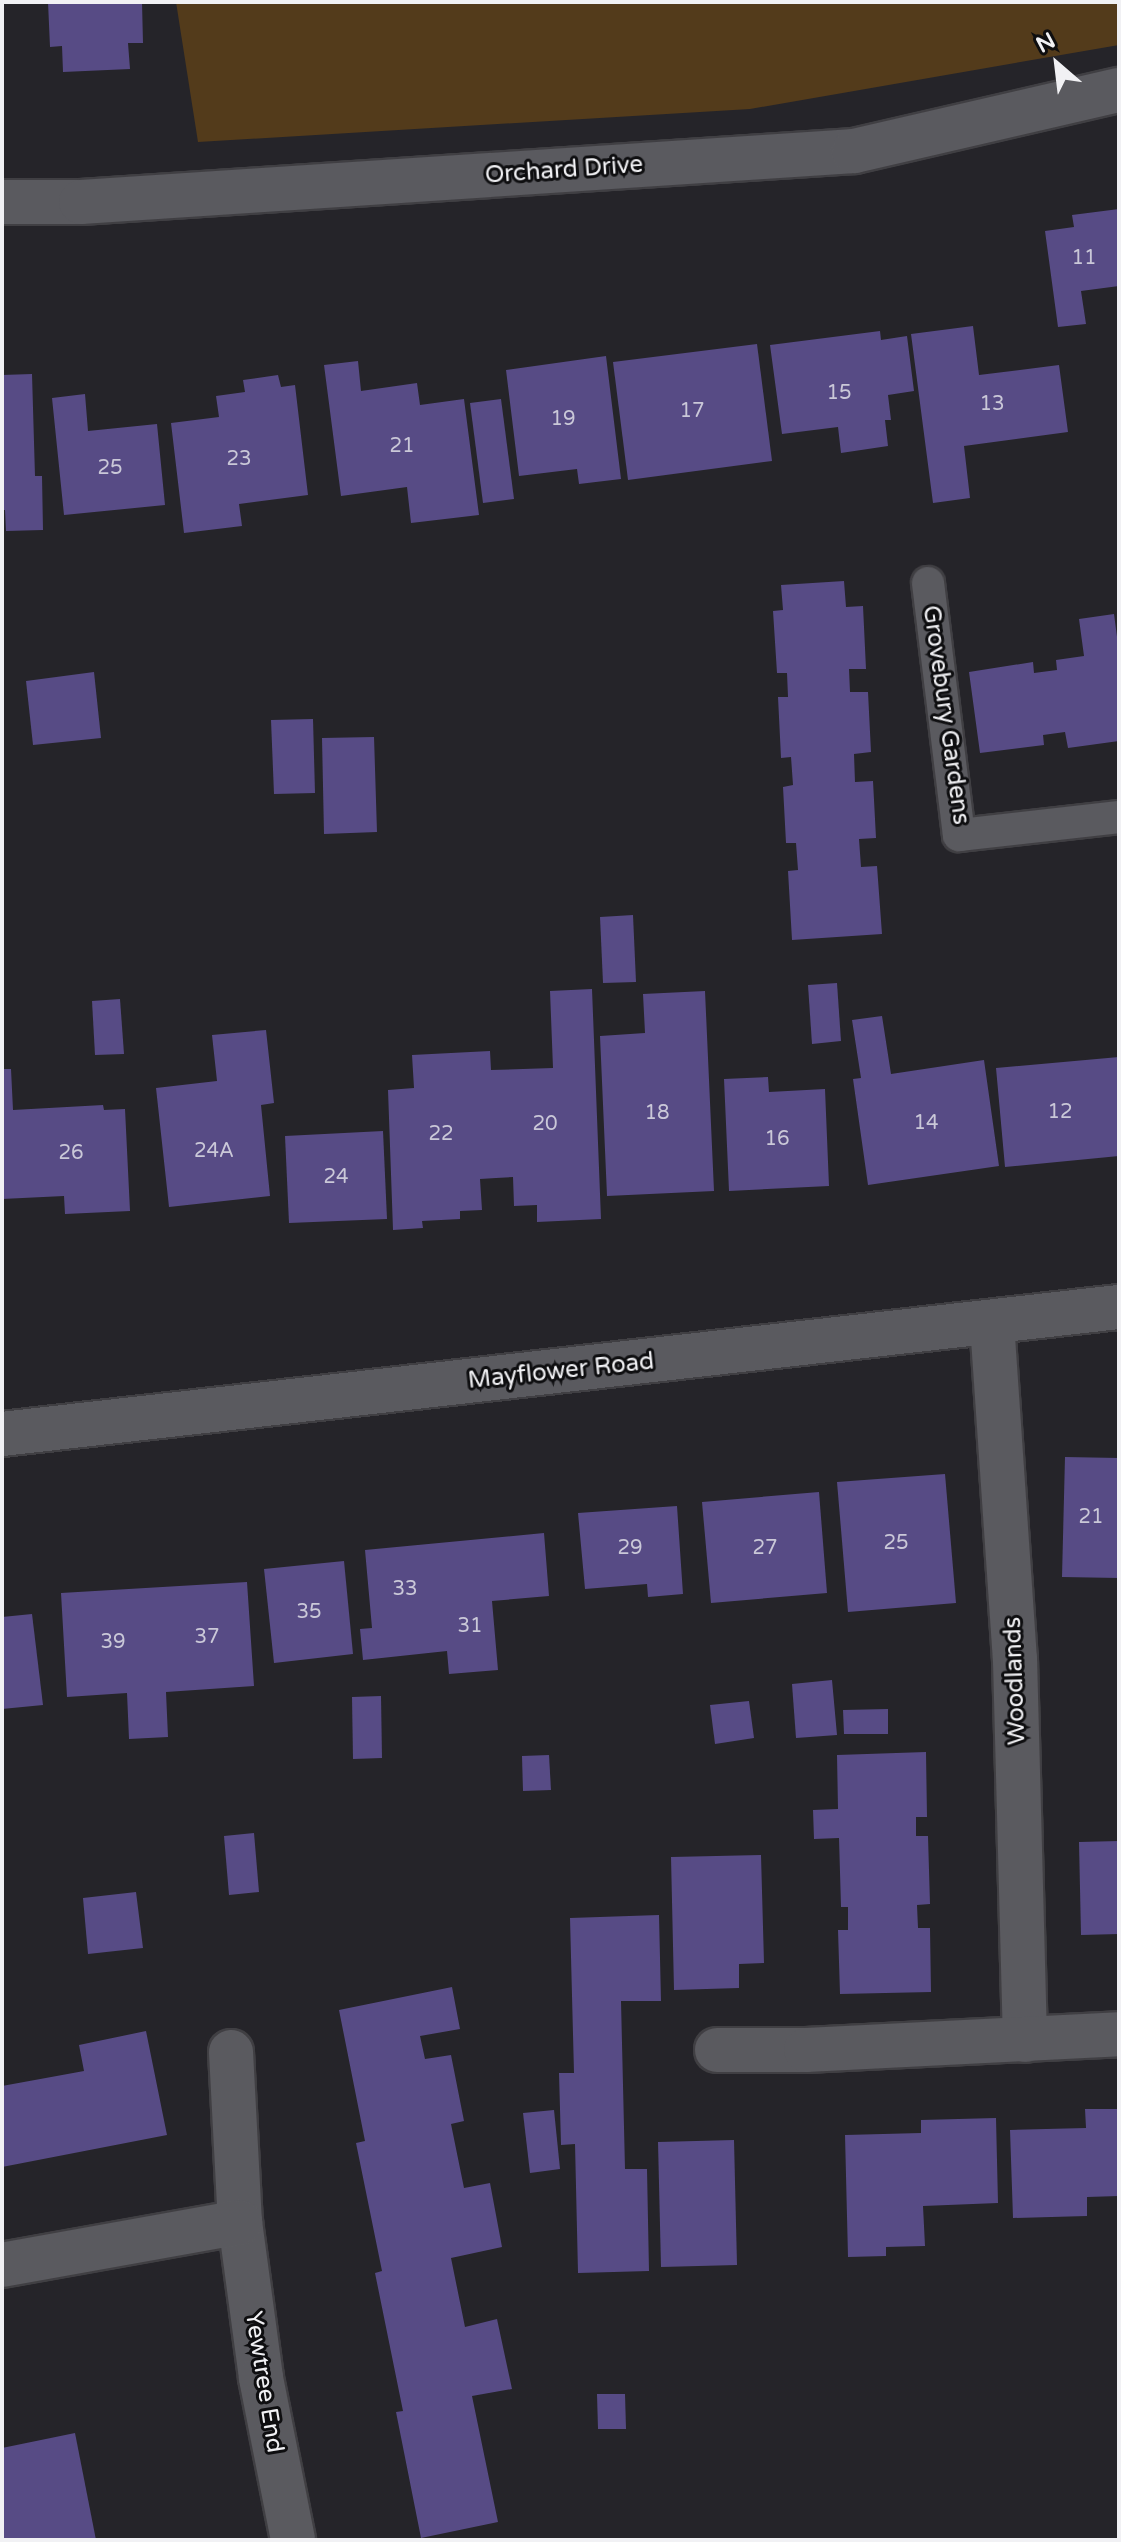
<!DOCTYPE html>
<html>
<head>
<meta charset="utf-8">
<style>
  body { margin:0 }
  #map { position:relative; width:1121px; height:2542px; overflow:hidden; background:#252429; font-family:"Varela Round",sans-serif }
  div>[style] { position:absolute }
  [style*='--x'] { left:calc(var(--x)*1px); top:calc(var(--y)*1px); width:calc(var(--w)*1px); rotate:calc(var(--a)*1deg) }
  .green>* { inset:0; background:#533b1b }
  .building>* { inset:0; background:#574b85 }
  .roads { filter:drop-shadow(2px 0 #403f43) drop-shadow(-2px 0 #403f43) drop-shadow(0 2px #403f43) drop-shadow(0 -2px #403f43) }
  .service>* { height:32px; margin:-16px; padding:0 16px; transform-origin:16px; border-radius:16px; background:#5a5a5f }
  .minor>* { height:44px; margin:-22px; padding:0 22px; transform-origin:22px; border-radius:22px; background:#5a5a5f }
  span { translate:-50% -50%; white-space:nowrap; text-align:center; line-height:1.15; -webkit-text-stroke:6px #0e0e10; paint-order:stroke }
  .number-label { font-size:20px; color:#cac8d8 }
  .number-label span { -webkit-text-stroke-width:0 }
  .street-label { font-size:24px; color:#f1f1f4 }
  .frame { position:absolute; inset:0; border:4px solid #f1f1f4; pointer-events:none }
  .north { position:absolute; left:1017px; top:24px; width:80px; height:80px; -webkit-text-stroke:6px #0e0e10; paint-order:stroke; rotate:332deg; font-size:22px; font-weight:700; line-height:32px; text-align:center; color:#f1f1f4 }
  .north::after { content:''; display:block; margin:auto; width:28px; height:36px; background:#f1f1f4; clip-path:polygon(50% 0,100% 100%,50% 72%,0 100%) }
</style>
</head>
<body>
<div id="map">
  <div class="green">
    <div style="clip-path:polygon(176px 2px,1119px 2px,1119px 45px,750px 109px,198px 142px)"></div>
  </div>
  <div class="building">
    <div style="clip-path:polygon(48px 2px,142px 2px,143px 43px,128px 43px,130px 69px,63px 72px,62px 46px,50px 47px)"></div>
    <div style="clip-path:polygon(1119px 209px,1119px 286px,1081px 291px,1086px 324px,1058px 327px,1045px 231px,1074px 227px,1072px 215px)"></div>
    <div style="clip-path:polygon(973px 326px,979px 375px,1059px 365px,1068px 432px,964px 446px,970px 498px,933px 503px,911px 334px)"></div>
    <div style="clip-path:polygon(880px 331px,881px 340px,907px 336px,914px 391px,888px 395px,891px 420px,885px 420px,888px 446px,841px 453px,838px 427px,782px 434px,770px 345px)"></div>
    <div style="clip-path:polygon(757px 344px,772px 461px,628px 480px,613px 362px)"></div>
    <div style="clip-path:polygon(606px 356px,621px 479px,579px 484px,577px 469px,519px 476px,506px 370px)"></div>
    <div style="clip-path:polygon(358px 361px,361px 391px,417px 383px,420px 405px,464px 399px,479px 515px,411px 523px,407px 487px,341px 496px,324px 365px)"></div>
    <div style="clip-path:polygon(32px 374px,35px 476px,42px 476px,43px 530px,6px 531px,5px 510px,2px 510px,2px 375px)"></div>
    <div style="clip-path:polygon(278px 375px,281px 387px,295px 385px,308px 495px,239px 504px,242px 526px,184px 533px,171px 423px,219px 417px,216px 396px,245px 392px,243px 380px)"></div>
    <div style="clip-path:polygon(85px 394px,88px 431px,157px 424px,165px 505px,64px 515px,52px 398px)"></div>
    <div style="clip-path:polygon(501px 399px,514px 499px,483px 503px,470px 403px)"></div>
    <div style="clip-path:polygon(844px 581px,846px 607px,863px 606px,866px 669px,849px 669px,850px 692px,868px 692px,871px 752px,854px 754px,855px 782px,873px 781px,876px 838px,859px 839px,861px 867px,877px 866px,882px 934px,792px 940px,788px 871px,798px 870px,796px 843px,786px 843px,783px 787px,793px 785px,791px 757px,781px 758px,778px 697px,788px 697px,787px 673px,777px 673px,773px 611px,783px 610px,781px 585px)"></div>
    <div style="clip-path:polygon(1114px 614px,1119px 652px,1119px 741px,1068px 748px,1065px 732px,1043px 735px,1044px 745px,980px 753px,969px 672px,1033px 662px,1034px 673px,1057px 670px,1056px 660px,1084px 656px,1079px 619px)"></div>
    <div style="clip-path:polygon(94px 672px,101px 738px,33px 745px,26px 681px)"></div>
    <div style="clip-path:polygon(313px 719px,315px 793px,274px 794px,271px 720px)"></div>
    <div style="clip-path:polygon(374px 737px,377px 832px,324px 834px,322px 738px)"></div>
    <div style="clip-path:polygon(633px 915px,636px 982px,603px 983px,600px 917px)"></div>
    <div style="clip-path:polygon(837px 983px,841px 1041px,812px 1044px,808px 985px)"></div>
    <div style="clip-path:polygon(592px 989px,601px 1219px,537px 1222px,537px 1205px,514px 1206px,513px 1177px,496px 1178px,480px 1179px,482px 1210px,460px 1211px,460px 1219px,422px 1221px,423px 1228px,393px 1230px,388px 1090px,414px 1088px,412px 1055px,490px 1051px,491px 1070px,553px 1068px,550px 991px)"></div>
    <div style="clip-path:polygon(705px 991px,714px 1191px,607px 1196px,600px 1036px,645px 1033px,643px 994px)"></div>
    <div style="clip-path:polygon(120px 999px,124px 1054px,95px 1055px,92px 1001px)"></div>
    <div style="clip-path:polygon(882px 1016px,891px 1074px,984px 1060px,999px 1166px,868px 1185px,853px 1079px,861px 1078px,852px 1020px)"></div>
    <div style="clip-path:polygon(266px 1030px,274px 1103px,261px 1105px,270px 1196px,169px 1207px,156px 1088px,217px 1081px,212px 1035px)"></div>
    <div style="clip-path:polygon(1119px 1057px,1119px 1156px,1005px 1167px,996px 1068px)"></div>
    <div style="clip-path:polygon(2px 1069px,11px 1069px,13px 1110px,103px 1105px,104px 1110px,125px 1109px,130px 1211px,65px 1214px,64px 1196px,2px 1199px)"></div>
    <div style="clip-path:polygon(768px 1077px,769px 1092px,825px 1089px,829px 1186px,729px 1191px,724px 1079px)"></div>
    <div style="clip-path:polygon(383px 1131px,387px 1219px,289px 1223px,285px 1136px)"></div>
    <div style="clip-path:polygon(1065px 1457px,1119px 1458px,1119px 1578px,1062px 1577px)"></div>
    <div style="clip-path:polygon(945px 1474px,956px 1603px,848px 1612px,837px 1482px)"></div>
    <div style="clip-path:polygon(819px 1492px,827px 1593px,711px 1603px,702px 1502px)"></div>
    <div style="clip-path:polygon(677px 1506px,683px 1594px,648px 1597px,647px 1584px,585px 1589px,578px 1513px)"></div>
    <div style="clip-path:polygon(544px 1533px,549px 1596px,492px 1601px,498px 1670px,449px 1674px,447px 1651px,363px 1660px,360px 1629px,372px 1628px,365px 1550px)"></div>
    <div style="clip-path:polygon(344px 1561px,353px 1654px,274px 1663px,264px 1569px)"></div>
    <div style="clip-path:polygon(247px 1582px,254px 1686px,166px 1692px,168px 1737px,129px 1739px,127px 1693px,67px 1697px,61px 1593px)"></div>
    <div style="clip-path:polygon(32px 1614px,43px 1705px,2px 1709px,2px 1617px)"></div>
    <div style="clip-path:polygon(832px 1680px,837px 1735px,796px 1738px,792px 1684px)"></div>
    <div style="clip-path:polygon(381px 1696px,382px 1758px,353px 1759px,352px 1697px)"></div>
    <div style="clip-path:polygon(749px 1701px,754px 1738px,715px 1744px,710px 1705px)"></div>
    <div style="clip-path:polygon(888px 1709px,888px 1734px,844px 1734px,843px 1710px)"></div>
    <div style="clip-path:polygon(926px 1752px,927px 1817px,916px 1817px,916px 1836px,928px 1836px,930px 1904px,917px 1905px,918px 1928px,930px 1928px,931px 1992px,840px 1994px,838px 1930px,848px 1930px,848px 1907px,841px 1907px,839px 1838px,814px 1839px,813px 1810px,838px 1809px,837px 1755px)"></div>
    <div style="clip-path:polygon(549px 1755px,551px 1790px,523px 1791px,522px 1756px)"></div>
    <div style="clip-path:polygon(254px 1833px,259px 1892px,229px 1895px,224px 1836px)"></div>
    <div style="clip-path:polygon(1119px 1841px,1119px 1934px,1081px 1935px,1079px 1842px)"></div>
    <div style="clip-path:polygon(761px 1855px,764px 1963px,739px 1964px,739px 1988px,674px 1990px,671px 1857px)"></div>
    <div style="clip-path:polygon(136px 1892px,143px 1948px,88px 1954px,83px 1898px)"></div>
    <div style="clip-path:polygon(659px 1915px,661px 2001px,621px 2001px,625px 2169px,647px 2169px,649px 2271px,578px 2273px,575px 2144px,561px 2145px,559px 2073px,574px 2073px,570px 1918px)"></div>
    <div style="clip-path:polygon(452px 1987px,460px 2029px,420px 2036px,425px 2059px,451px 2055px,464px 2121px,451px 2124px,464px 2188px,490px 2183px,502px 2247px,451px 2258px,465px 2327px,497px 2319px,512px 2389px,472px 2396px,498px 2522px,421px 2538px,396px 2412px,403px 2411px,375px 2273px,382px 2271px,356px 2143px,365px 2141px,339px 2010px)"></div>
    <div style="clip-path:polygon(146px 2031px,167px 2135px,2px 2167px,2px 2086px,84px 2071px,79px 2045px)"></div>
    <div style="clip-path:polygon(1085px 2109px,1119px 2109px,1119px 2196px,1087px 2197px,1087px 2216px,1013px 2218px,1010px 2130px,1086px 2128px)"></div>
    <div style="clip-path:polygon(554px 2110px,560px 2169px,530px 2173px,523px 2113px)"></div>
    <div style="clip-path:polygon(996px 2118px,998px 2203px,923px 2206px,925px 2246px,886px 2247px,886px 2256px,848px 2257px,845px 2135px,921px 2133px,921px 2120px)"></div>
    <div style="clip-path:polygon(734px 2140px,737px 2265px,661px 2267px,658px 2142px)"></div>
    <div style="clip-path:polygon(597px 2394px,625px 2394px,626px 2429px,598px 2429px)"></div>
    <div style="clip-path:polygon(75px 2433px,96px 2540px,2px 2540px,2px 2448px)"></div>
  </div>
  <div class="roads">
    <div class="service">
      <div style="--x:928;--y:583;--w:254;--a:83"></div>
      <div style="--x:959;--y:835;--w:161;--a:-6.4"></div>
    </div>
    <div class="minor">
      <div style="--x:2;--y:202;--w:79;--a:0"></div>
      <div style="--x:81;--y:202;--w:775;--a:-3.77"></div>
      <div style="--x:854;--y:151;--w:272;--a:-13"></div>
      <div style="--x:992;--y:1323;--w:337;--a:86.1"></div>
      <div style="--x:1015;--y:1659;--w:381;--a:88.5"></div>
      <div style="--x:2;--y:1434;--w:1124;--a:-6.49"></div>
      <div style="--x:717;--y:2050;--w:89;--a:0"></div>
      <div style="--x:806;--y:2050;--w:313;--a:-2.9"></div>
      <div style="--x:231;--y:2052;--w:170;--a:87"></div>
      <div style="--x:240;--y:2222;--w:157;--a:82.3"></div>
      <div style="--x:261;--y:2378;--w:165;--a:78.8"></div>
      <div style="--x:2;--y:2265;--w:242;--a:-10.2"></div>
    </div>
  </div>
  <div class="number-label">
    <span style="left:1084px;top:258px">11</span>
    <span style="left:839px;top:393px">15</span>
    <span style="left:992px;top:404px">13</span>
    <span style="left:692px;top:411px">17</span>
    <span style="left:563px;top:419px">19</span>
    <span style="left:402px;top:446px">21</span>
    <span style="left:239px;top:459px">23</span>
    <span style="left:110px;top:468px">25</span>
    <span style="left:1060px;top:1112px">12</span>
    <span style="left:657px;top:1113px">18</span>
    <span style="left:926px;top:1123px">14</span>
    <span style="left:545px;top:1124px">20</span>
    <span style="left:441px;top:1134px">22</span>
    <span style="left:777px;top:1139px">16</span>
    <span style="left:214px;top:1151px">24A</span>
    <span style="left:71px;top:1153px">26</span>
    <span style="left:336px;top:1177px">24</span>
    <span style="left:1091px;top:1517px">21</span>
    <span style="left:896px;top:1543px">25</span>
    <span style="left:630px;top:1548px">29</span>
    <span style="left:765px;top:1548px">27</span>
    <span style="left:405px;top:1589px">33</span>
    <span style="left:309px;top:1612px">35</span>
    <span style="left:470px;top:1626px">31</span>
    <span style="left:207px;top:1637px">37</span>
    <span style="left:113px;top:1642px">39</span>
  </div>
  <div class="street-label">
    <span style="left:564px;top:170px;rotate:-4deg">Orchard Drive</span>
    <span style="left:946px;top:715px;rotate:82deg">Grovebury Gardens</span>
    <span style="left:561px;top:1371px;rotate:-6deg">Mayflower Road</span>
    <span style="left:1015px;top:1681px;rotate:-92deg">Woodlands</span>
    <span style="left:264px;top:2382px;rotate:81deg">Yewtree End</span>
  </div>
  <div class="frame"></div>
  <div class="north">N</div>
</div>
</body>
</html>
